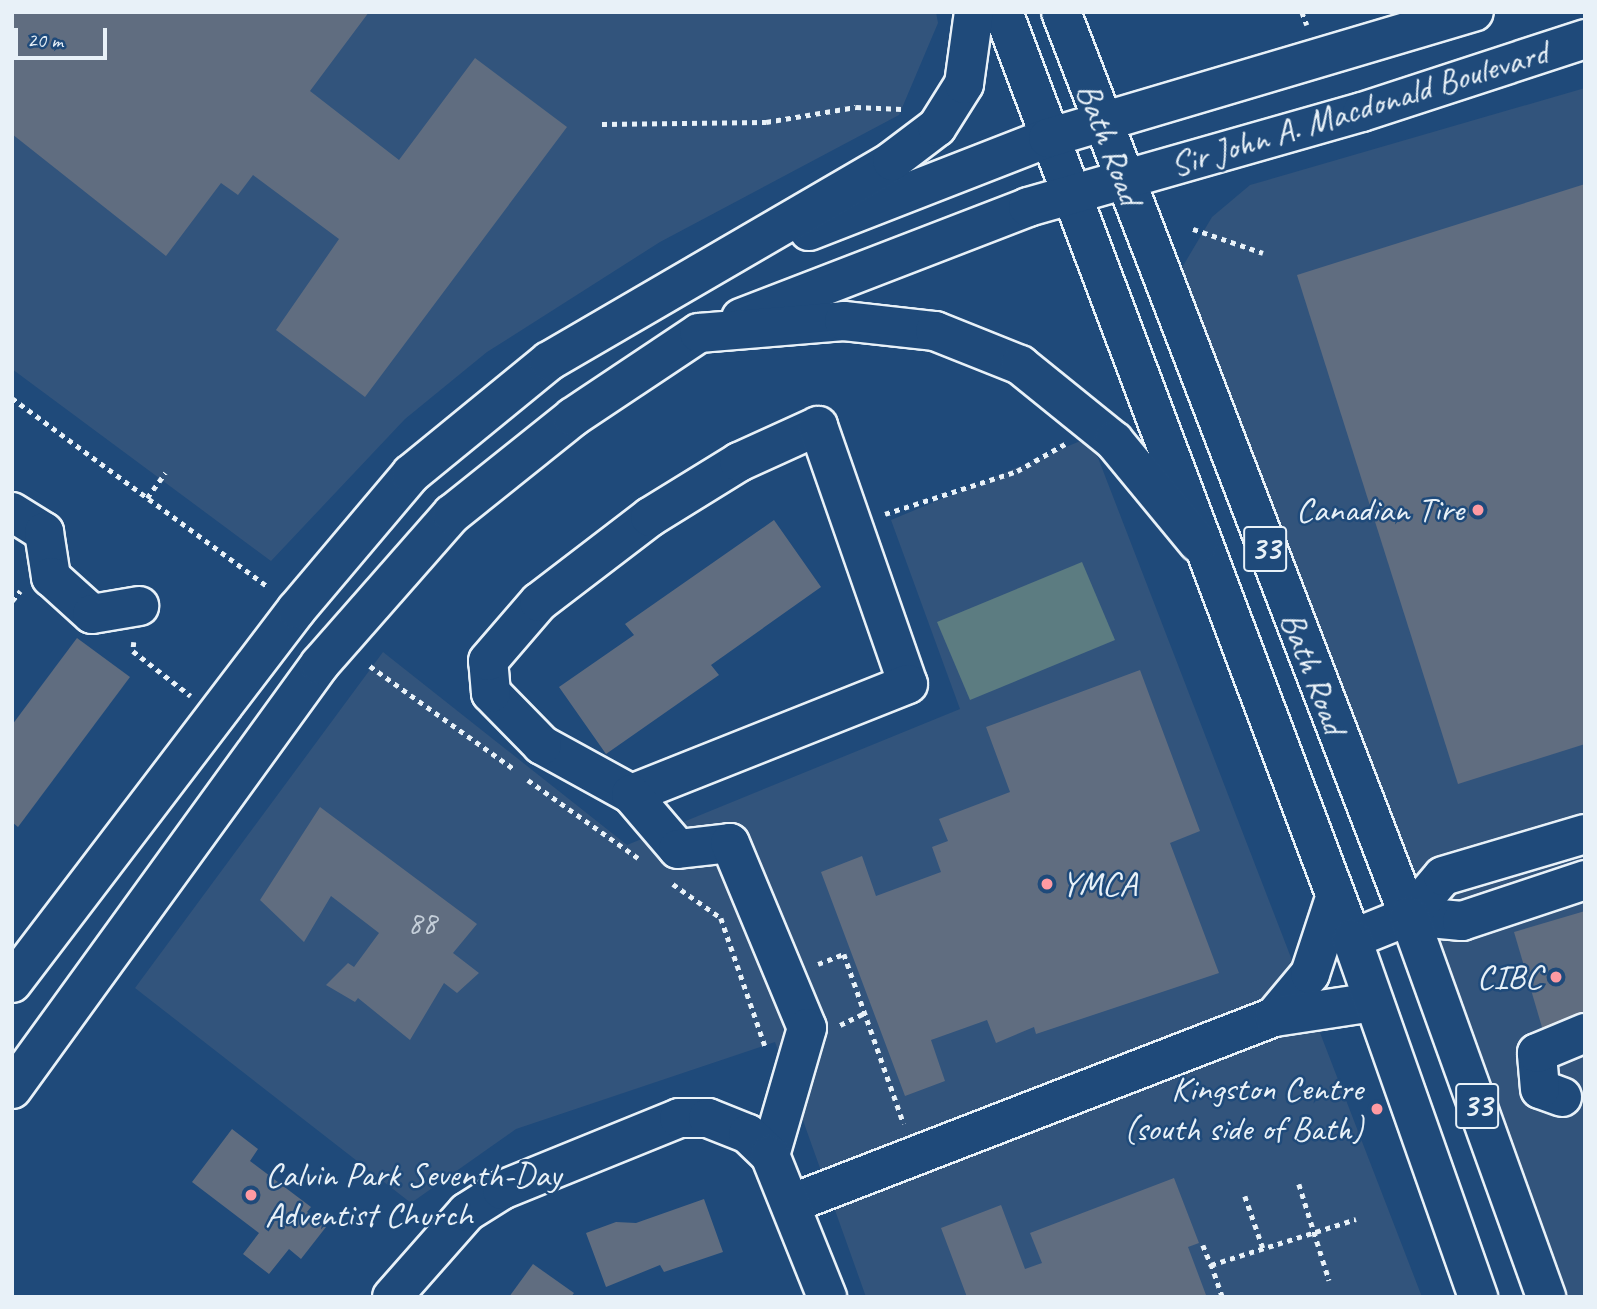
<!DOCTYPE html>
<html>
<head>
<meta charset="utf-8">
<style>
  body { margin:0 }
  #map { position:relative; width:1597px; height:1309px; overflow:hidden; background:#1f4a7a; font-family:Caveat,sans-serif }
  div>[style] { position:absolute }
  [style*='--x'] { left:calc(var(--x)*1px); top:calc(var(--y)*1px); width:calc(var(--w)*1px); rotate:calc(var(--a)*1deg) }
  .built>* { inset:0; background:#32547c }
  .green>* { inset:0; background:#5c7c81 }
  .building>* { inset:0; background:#606d80 }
  .path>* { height:4.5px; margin-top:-2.25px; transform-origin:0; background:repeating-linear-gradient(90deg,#e8f1f8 0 5px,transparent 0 10px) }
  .roads { filter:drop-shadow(2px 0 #e8f1f8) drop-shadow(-2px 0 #e8f1f8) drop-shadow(0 2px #e8f1f8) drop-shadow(0 -2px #e8f1f8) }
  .minor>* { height:38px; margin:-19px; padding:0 19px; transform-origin:19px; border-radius:19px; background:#1f4a7a }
  .major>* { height:38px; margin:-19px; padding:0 19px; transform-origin:19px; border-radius:19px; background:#1f4a7a }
  .dots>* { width:19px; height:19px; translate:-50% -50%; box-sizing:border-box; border:4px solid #1f4a7a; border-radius:50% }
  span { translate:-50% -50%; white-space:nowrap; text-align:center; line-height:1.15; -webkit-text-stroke:5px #1f4a7a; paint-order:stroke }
  .number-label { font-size:32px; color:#c6d0da }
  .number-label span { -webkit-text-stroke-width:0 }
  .shield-label span { padding:2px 5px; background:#1f4a7a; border:2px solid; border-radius:5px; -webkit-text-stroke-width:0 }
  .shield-label { font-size:33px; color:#e8f1f8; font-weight:700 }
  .street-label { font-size:35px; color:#e8f1f8 }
  .poi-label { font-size:35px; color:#e8f1f8 }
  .right { translate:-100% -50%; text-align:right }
  .left { translate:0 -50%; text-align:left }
  .frame { position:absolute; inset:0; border:14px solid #e8f1f8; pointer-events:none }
  .scale { position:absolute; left:14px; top:28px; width:93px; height:32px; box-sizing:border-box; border:4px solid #e8f1f8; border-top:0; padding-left:9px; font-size:21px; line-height:24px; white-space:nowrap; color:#e8f1f8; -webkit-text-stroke:5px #1f4a7a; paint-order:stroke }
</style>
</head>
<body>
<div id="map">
  <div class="built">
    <div style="clip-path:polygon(12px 12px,936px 12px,938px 23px,899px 115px,660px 242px,487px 352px,405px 419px,271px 561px,12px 369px)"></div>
    <div style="clip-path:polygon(1585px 88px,1585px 1297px,1562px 1297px,1180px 271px,1212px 217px,1250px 185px)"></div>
    <div style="clip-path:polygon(1090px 437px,1422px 1297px,866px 1297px,775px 1042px,516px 1129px,411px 1203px,135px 988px,383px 652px,627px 845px,960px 709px,891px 520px)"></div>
  </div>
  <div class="green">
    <div style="clip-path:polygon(1082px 562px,1115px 640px,970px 700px,937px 622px)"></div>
  </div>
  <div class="building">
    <div style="clip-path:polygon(12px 12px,369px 12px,310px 91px,399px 160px,475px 58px,567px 127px,365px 397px,276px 330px,339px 239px,253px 175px,238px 195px,221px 183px,166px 256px,12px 134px)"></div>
    <div style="clip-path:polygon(1585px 184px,1585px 744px,1458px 784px,1297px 275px)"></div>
    <div style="clip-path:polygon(774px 520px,821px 587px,711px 665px,719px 675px,606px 754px,559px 687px,634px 635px,625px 624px)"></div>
    <div style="clip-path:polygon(77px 638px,130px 677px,18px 827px,12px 822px,12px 725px)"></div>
    <div style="clip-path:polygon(1140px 670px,1200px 831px,1170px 843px,1219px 973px,1036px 1034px,1034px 1027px,996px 1043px,987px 1020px,931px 1040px,945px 1081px,905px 1096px,821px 872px,862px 856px,876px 896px,941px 872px,932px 847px,948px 841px,939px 819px,1010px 792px,986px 727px)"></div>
    <div style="clip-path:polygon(320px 807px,477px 924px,453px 953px,479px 973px,457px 993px,444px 983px,410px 1040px,358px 998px,355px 1002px,326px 985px,348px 963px,354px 967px,379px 933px,331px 896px,304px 942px,260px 900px)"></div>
    <div style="clip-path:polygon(1585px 911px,1585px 1022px,1544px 1034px,1514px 932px)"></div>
    <div style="clip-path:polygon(232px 1129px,258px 1149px,250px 1161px,311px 1207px,307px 1212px,326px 1227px,301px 1259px,289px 1249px,269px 1274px,243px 1254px,259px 1233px,192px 1182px)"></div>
    <div style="clip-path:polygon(1174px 1178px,1199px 1243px,1188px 1247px,1206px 1295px,967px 1297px,941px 1228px,1001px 1205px,1025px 1269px,1042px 1263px,1030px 1233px)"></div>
    <div style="clip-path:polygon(704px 1199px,723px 1252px,664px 1272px,660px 1265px,606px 1287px,586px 1233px,616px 1222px,636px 1223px)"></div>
    <div style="clip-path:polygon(533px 1264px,574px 1293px,571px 1297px,509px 1297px)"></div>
  </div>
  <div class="path">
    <div style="--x:1302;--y:12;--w:14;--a:69"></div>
    <div style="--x:602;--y:124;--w:164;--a:-0.7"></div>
    <div style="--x:766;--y:122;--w:91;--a:-9.5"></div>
    <div style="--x:856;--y:107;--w:46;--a:2.5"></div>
    <div style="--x:1193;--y:229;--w:74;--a:18.9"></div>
    <div style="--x:12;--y:398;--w:318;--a:36.4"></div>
    <div style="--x:147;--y:498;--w:31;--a:-54"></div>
    <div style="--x:885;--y:514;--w:139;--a:-18"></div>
    <div style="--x:1017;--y:471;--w:55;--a:-29.4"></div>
    <div style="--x:12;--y:601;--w:13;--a:-51"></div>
    <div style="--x:134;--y:642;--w:9;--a:96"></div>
    <div style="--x:133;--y:651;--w:73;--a:37.8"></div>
    <div style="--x:370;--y:666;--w:178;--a:35.6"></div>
    <div style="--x:528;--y:780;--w:135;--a:35.3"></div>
    <div style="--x:673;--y:884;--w:59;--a:35.3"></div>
    <div style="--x:721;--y:918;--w:135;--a:71"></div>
    <div style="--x:818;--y:964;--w:28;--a:-21"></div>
    <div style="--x:844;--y:954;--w:180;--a:70.6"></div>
    <div style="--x:840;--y:1025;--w:28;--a:-26"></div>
    <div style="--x:1299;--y:1184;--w:101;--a:72.6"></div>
    <div style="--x:1245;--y:1196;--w:55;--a:70.9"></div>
    <div style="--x:1203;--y:1245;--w:22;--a:68"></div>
    <div style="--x:1222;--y:1297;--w:34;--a:-109"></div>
    <div style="--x:1211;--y:1265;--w:152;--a:-17.6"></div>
  </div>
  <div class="roads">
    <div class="minor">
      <div style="--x:12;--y:512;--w:38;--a:32"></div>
      <div style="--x:44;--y:532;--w:46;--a:81.2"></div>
      <div style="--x:51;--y:577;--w:55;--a:42.1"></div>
      <div style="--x:92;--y:614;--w:48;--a:-9.7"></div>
      <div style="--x:631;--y:794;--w:102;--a:-151.2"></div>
      <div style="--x:542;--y:745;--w:73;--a:-134.4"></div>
      <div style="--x:491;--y:693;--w:32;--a:-95"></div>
      <div style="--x:488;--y:661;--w:78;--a:-49.2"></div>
      <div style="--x:539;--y:602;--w:140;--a:-37.4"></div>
      <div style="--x:650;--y:517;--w:105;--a:-31.7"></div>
      <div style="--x:739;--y:462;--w:87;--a:-24.5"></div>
      <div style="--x:818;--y:426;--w:273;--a:70.8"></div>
      <div style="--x:908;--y:684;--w:298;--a:158.3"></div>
      <div style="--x:631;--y:794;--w:72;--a:49.5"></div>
      <div style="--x:678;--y:849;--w:52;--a:-6.6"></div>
      <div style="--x:730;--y:843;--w:200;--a:67.4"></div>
      <div style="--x:807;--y:1028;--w:132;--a:106.2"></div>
      <div style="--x:1409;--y:916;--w:53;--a:5.4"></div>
      <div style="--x:1462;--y:921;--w:130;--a:-18.4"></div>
      <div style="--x:1352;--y:939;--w:61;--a:-22"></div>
      <div style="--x:1409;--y:916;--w:52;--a:-49.6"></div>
      <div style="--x:1443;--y:876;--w:148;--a:-16.5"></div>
      <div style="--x:1274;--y:1017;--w:56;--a:-50.1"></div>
      <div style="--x:1310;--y:974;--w:80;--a:-71.8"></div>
      <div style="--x:1562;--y:1097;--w:23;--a:-160"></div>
      <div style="--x:1540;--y:1089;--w:36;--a:-95"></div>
      <div style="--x:1537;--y:1053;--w:52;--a:-22.6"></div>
      <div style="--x:793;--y:1203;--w:516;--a:-21.14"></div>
      <div style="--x:1274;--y:1017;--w:100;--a:-8.6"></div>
      <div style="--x:392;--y:1297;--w:113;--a:-48.6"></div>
      <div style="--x:467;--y:1212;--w:41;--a:-32.2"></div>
      <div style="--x:502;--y:1190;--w:191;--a:-22.1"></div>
      <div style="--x:679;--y:1118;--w:29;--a:0"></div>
      <div style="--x:708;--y:1118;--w:43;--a:21.8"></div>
      <div style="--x:748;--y:1134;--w:30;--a:44"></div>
      <div style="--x:770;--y:1155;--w:153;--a:68.1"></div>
    </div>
    <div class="major">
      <div style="--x:1003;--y:12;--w:991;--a:69.37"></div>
      <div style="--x:1352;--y:939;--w:380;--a:70.6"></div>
      <div style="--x:1061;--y:12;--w:969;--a:68.95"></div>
      <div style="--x:1409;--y:916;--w:405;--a:70.2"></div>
      <div style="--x:809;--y:231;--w:256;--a:-21.3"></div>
      <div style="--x:1048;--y:138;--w:444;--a:-16.5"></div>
      <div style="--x:741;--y:318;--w:308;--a:-21.1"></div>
      <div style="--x:1028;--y:207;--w:347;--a:-15.9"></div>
      <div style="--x:1362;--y:112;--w:235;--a:-18.1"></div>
      <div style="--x:12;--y:983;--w:470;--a:-52.7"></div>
      <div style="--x:297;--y:609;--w:177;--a:-49.8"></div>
      <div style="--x:411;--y:474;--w:178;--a:-39.3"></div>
      <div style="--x:549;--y:361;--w:397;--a:-30.2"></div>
      <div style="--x:892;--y:161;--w:56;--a:-37.1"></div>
      <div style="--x:937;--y:127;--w:51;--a:-57.9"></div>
      <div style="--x:964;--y:84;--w:73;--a:-82.1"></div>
      <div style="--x:12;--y:1089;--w:525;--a:-54.07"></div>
      <div style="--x:320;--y:664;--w:200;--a:-48.7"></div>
      <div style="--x:452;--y:514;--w:155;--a:-38.7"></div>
      <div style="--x:573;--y:417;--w:151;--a:-33.7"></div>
      <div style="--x:699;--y:333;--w:145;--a:-4.7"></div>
      <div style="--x:844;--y:321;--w:92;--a:6.3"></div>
      <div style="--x:935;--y:331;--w:92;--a:21.8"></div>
      <div style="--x:1020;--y:365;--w:121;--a:39"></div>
      <div style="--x:1114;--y:441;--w:132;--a:50.5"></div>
    </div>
  </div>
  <div class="dots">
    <div style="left:1478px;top:510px;background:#ff9aa2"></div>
    <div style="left:1047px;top:884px;background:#ff9aa2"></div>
    <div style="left:1556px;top:977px;background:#ff9aa2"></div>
    <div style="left:1377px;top:1109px;background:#ff9aa2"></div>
    <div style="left:251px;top:1195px;background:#ff9aa2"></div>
  </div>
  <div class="number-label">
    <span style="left:422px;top:923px">88</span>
  </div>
  <div class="shield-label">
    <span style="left:1265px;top:549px">33</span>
    <span style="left:1477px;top:1106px">33</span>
  </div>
  <div class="street-label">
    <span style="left:1359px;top:109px;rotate:-17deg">Sir John A. Macdonald Boulevard</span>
    <span style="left:1109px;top:144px;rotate:69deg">Bath Road</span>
    <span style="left:1313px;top:673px;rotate:69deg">Bath Road</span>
  </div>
  <div class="poi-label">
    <span class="right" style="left:1464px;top:510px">Canadian Tire</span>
    <span class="left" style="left:1061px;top:884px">YMCA</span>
    <span class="right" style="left:1542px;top:977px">CIBC</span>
    <span class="right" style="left:1363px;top:1109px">Kingston Centre<br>(south side of Bath)</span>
    <span class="left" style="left:265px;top:1195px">Calvin Park Seventh-Day<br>Adventist Church</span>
  </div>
  <div class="frame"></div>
  <div class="scale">20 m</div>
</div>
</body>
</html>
